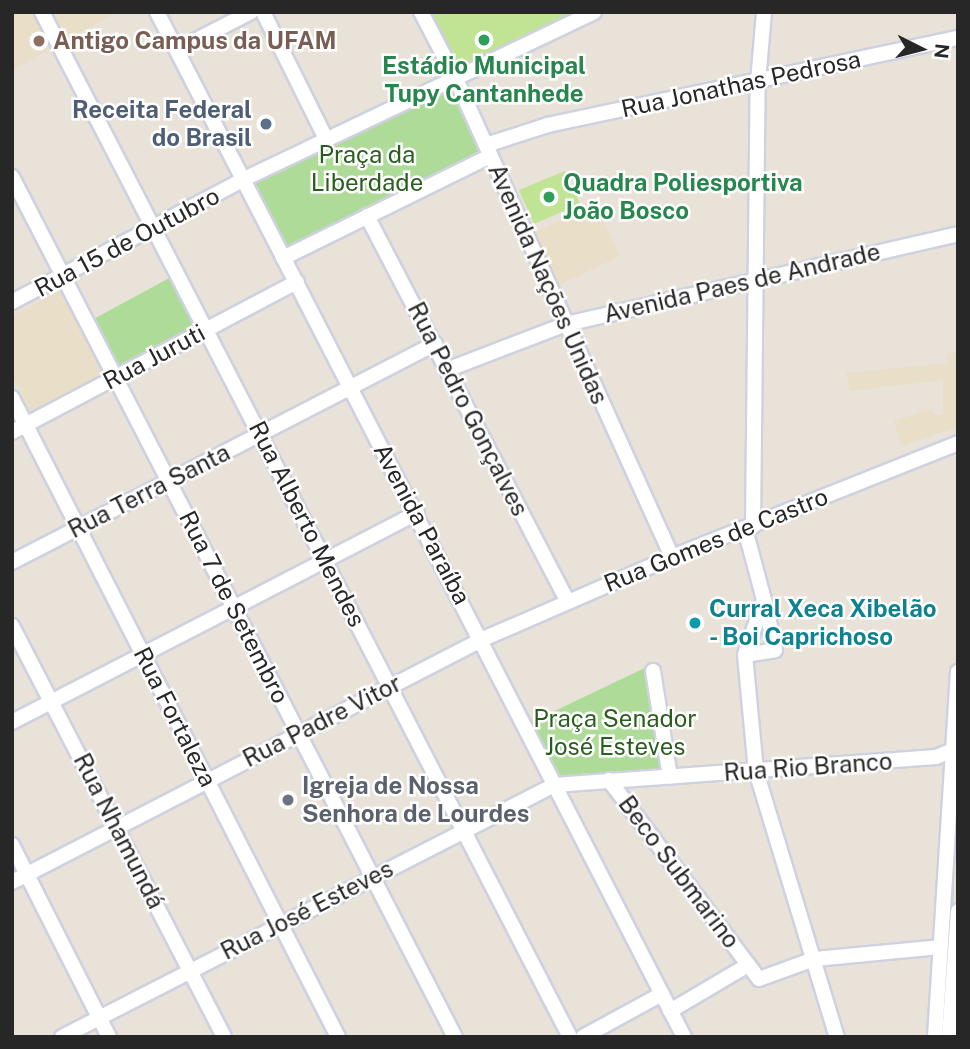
<!DOCTYPE html>
<html>
<head>
<meta charset="utf-8">
<style>
  body { margin:0 }
  #map { position:relative; width:970px; height:1049px; overflow:hidden; background:#e8e2d9; font-family:"Public Sans",sans-serif }
  div>[style] { position:absolute }
  [style*='--x'] { left:calc(var(--x)*1px); top:calc(var(--y)*1px); width:calc(var(--w)*1px); rotate:calc(var(--a)*1deg) }
  .education>* { inset:0; background:#e9dfc9 }
  .green>* { inset:0; background:#aedc98 }
  .pitch>* { inset:0; background:#c0e394 }
  .roads { filter:drop-shadow(2px 0 #ced1df) drop-shadow(-2px 0 #ced1df) drop-shadow(0 2px #ced1df) drop-shadow(0 -2px #ced1df) }
  .minor>* { height:14px; margin:-7px; padding:0 7px; transform-origin:7px; border-radius:7px; background:#fff }
  .dots>* { width:19px; height:19px; translate:-50% -50%; box-sizing:border-box; border:4px solid #fff; border-radius:50% }
  span { translate:-50% -50%; white-space:nowrap; text-align:center; line-height:1.15; -webkit-text-stroke:5px #fff; paint-order:stroke }
  .education-label { font-size:24px; color:#785e54; font-weight:700 }
  .left { translate:0 -50%; text-align:left }
  .leisure-label { font-size:24px; color:#27864d; font-weight:700 }
  .street-label { font-size:24px; color:#272727 }
  .service-label { font-size:24px; color:#4e5e75; font-weight:700 }
  .right { translate:-100% -50%; text-align:right }
  .park-label { font-size:24px; color:#2a5d1e }
  .culture-label { font-size:24px; color:#0d838f; font-weight:700 }
  .worship-label { font-size:24px; color:#5b616d; font-weight:700 }
  .frame { position:absolute; inset:0; border:14px solid #272727; pointer-events:none }
  .north { position:absolute; left:886px; top:14px; width:70px; height:70px; -webkit-text-stroke:5px #fff; paint-order:stroke; rotate:96deg; font-size:19px; font-weight:700; line-height:28px; text-align:center; color:#272727 }
  .north::after { content:''; display:block; margin:auto; width:24px; height:32px; background:#272727; clip-path:polygon(50% 0,100% 100%,50% 72%,0 100%) }
</style>
</head>
<body>
<div id="map">
  <div class="education">
    <div style="clip-path:polygon(12px 12px,118px 12px,12px 70px)"></div>
    <div style="clip-path:polygon(596px 204px,620px 256px,553px 288px,528px 235px)"></div>
    <div style="clip-path:polygon(60px 291px,105px 376px,33px 416px,12px 375px,12px 316px)"></div>
    <div style="clip-path:polygon(947px 353px,958px 353px,958px 427px,901px 446px,894px 421px,932px 409px,936px 415px,943px 414px,943px 380px,850px 391px,846px 373px,947px 363px)"></div>
  </div>
  <div class="green">
    <div style="clip-path:polygon(450px 87px,483px 155px,285px 251px,252px 183px)"></div>
    <div style="clip-path:polygon(173px 276px,200px 329px,116px 373px,90px 321px)"></div>
    <div style="clip-path:polygon(651px 665px,670px 774px,555px 785px,525px 725px)"></div>
    <div style="clip-path:polygon(958px 769px,951px 965px,942px 966px)"></div>
  </div>
  <div class="pitch">
    <div style="clip-path:polygon(430px 12px,582px 12px,461px 69px)"></div>
    <div style="clip-path:polygon(565px 171px,580px 204px,534px 224px,519px 190px)"></div>
  </div>
  <div class="roads">
    <div class="minor">
      <div style="--x:42;--y:12;--w:1153;--a:62.75"></div>
      <div style="--x:157;--y:12;--w:1153;--a:62.79"></div>
      <div style="--x:263;--y:12;--w:142;--a:63.6"></div>
      <div style="--x:421;--y:12;--w:73;--a:62.4"></div>
      <div style="--x:455;--y:77;--w:527;--a:65.67"></div>
      <div style="--x:177;--y:50;--w:83;--a:-27.2"></div>
      <div style="--x:486;--y:145;--w:65;--a:-17.9"></div>
      <div style="--x:548;--y:125;--w:419;--a:-12"></div>
      <div style="--x:12;--y:177;--w:967;--a:62.75"></div>
      <div style="--x:367;--y:216;--w:434;--a:62.5"></div>
      <div style="--x:283;--y:258;--w:231;--a:-26.2"></div>
      <div style="--x:12;--y:302;--w:260;--a:-27.9"></div>
      <div style="--x:242;--y:180;--w:390;--a:-25.5"></div>
      <div style="--x:449;--y:369;--w:125;--a:-21"></div>
      <div style="--x:566;--y:324;--w:402;--a:-12.9"></div>
      <div style="--x:12;--y:398;--w:717;--a:62.97"></div>
      <div style="--x:12;--y:432;--w:322;--a:-27.8"></div>
      <div style="--x:753;--y:526;--w:444;--a:-89.4"></div>
      <div style="--x:758;--y:82;--w:70;--a:-85.1"></div>
      <div style="--x:745;--y:529;--w:73;--a:75"></div>
      <div style="--x:764;--y:600;--w:58;--a:109.1"></div>
      <div style="--x:745;--y:655;--w:117;--a:84.6"></div>
      <div style="--x:756;--y:771;--w:278;--a:73.1"></div>
      <div style="--x:12;--y:562;--w:476;--a:-27.3"></div>
      <div style="--x:12;--y:626;--w:462;--a:62.7"></div>
      <div style="--x:745;--y:655;--w:30;--a:-9"></div>
      <div style="--x:775;--y:650;--w:49;--a:-101.8"></div>
      <div style="--x:653;--y:671;--w:107;--a:80.9"></div>
      <div style="--x:12;--y:722;--w:456;--a:-27.3"></div>
      <div style="--x:609;--y:780;--w:249;--a:53"></div>
      <div style="--x:759;--y:979;--w:59;--a:-20"></div>
      <div style="--x:814;--y:959;--w:127;--a:-5.4"></div>
      <div style="--x:12;--y:845;--w:215;--a:63.2"></div>
      <div style="--x:12;--y:882;--w:530;--a:-27.29"></div>
      <div style="--x:483;--y:639;--w:206;--a:-23.5"></div>
      <div style="--x:672;--y:557;--w:308;--a:-21.7"></div>
      <div style="--x:670;--y:1011;--w:91;--a:-30.5"></div>
      <div style="--x:62;--y:1037;--w:553;--a:-27.12"></div>
      <div style="--x:554;--y:785;--w:383;--a:-4.2"></div>
      <div style="--x:936;--y:757;--w:24;--a:-22"></div>
      <div style="--x:583;--y:1037;--w:90;--a:-28.6"></div>
      <div style="--x:935;--y:1037;--w:366;--a:-86.4"></div>
      <div style="--x:949;--y:1037;--w:126;--a:-85.9"></div>
    </div>
  </div>
  <div class="dots">
    <div style="left:484px;top:40px;background:#2e9e5b"></div>
    <div style="left:39px;top:41px;background:#8d6e63"></div>
    <div style="left:266px;top:124px;background:#5c6f8a"></div>
    <div style="left:549px;top:197px;background:#2e9e5b"></div>
    <div style="left:695px;top:623px;background:#0f9aa8"></div>
    <div style="left:288px;top:800px;background:#6b7280"></div>
  </div>
  <div class="education-label">
    <span class="left" style="left:53px;top:41px">Antigo Campus da UFAM</span>
  </div>
  <div class="leisure-label">
    <span style="left:484px;top:80px">Estádio Municipal<br>Tupy Cantanhede</span>
    <span class="left" style="left:563px;top:197px">Quadra Poliesportiva<br>João Bosco</span>
  </div>
  <div class="street-label">
    <span style="left:741px;top:84px;rotate:-12deg">Rua Jonathas Pedrosa</span>
    <span style="left:127px;top:242px;rotate:-28deg">Rua 15 de Outubro</span>
    <span style="left:742px;top:283px;rotate:-13deg">Avenida Paes de Andrade</span>
    <span style="left:548px;top:284px;rotate:66deg">Avenida Nações Unidas</span>
    <span style="left:154px;top:357px;rotate:-28deg">Rua Juruti</span>
    <span style="left:468px;top:409px;rotate:63deg">Rua Pedro Gonçalves</span>
    <span style="left:149px;top:491px;rotate:-27deg">Rua Terra Santa</span>
    <span style="left:307px;top:524px;rotate:63deg">Rua Alberto Mendes</span>
    <span style="left:422px;top:524px;rotate:62deg">Avenida Paraíba</span>
    <span style="left:716px;top:540px;rotate:-22deg">Rua Gomes de Castro</span>
    <span style="left:234px;top:607px;rotate:63deg">Rua 7 de Setembro</span>
    <span style="left:175px;top:717px;rotate:63deg">Rua Fortaleza</span>
    <span style="left:322px;top:721px;rotate:-27deg">Rua Padre Vitor</span>
    <span style="left:808px;top:767px;rotate:-4deg">Rua Rio Branco</span>
    <span style="left:119px;top:831px;rotate:63deg">Rua Nhamundá</span>
    <span style="left:679px;top:872px;rotate:53deg">Beco Submarino</span>
    <span style="left:307px;top:910px;rotate:-27deg">Rua José Esteves</span>
  </div>
  <div class="service-label">
    <span class="right" style="left:252px;top:124px">Receita Federal<br>do Brasil</span>
  </div>
  <div class="park-label">
    <span style="left:367px;top:169px">Praça da<br>Liberdade</span>
    <span style="left:615px;top:733px">Praça Senador<br>José Esteves</span>
  </div>
  <div class="culture-label">
    <span class="left" style="left:709px;top:623px">Curral Xeca Xibelão<br>- Boi Caprichoso</span>
  </div>
  <div class="worship-label">
    <span class="left" style="left:302px;top:800px">Igreja de Nossa<br>Senhora de Lourdes</span>
  </div>
  <div class="frame"></div>
  <div class="north">N</div>
</div>
</body>
</html>
